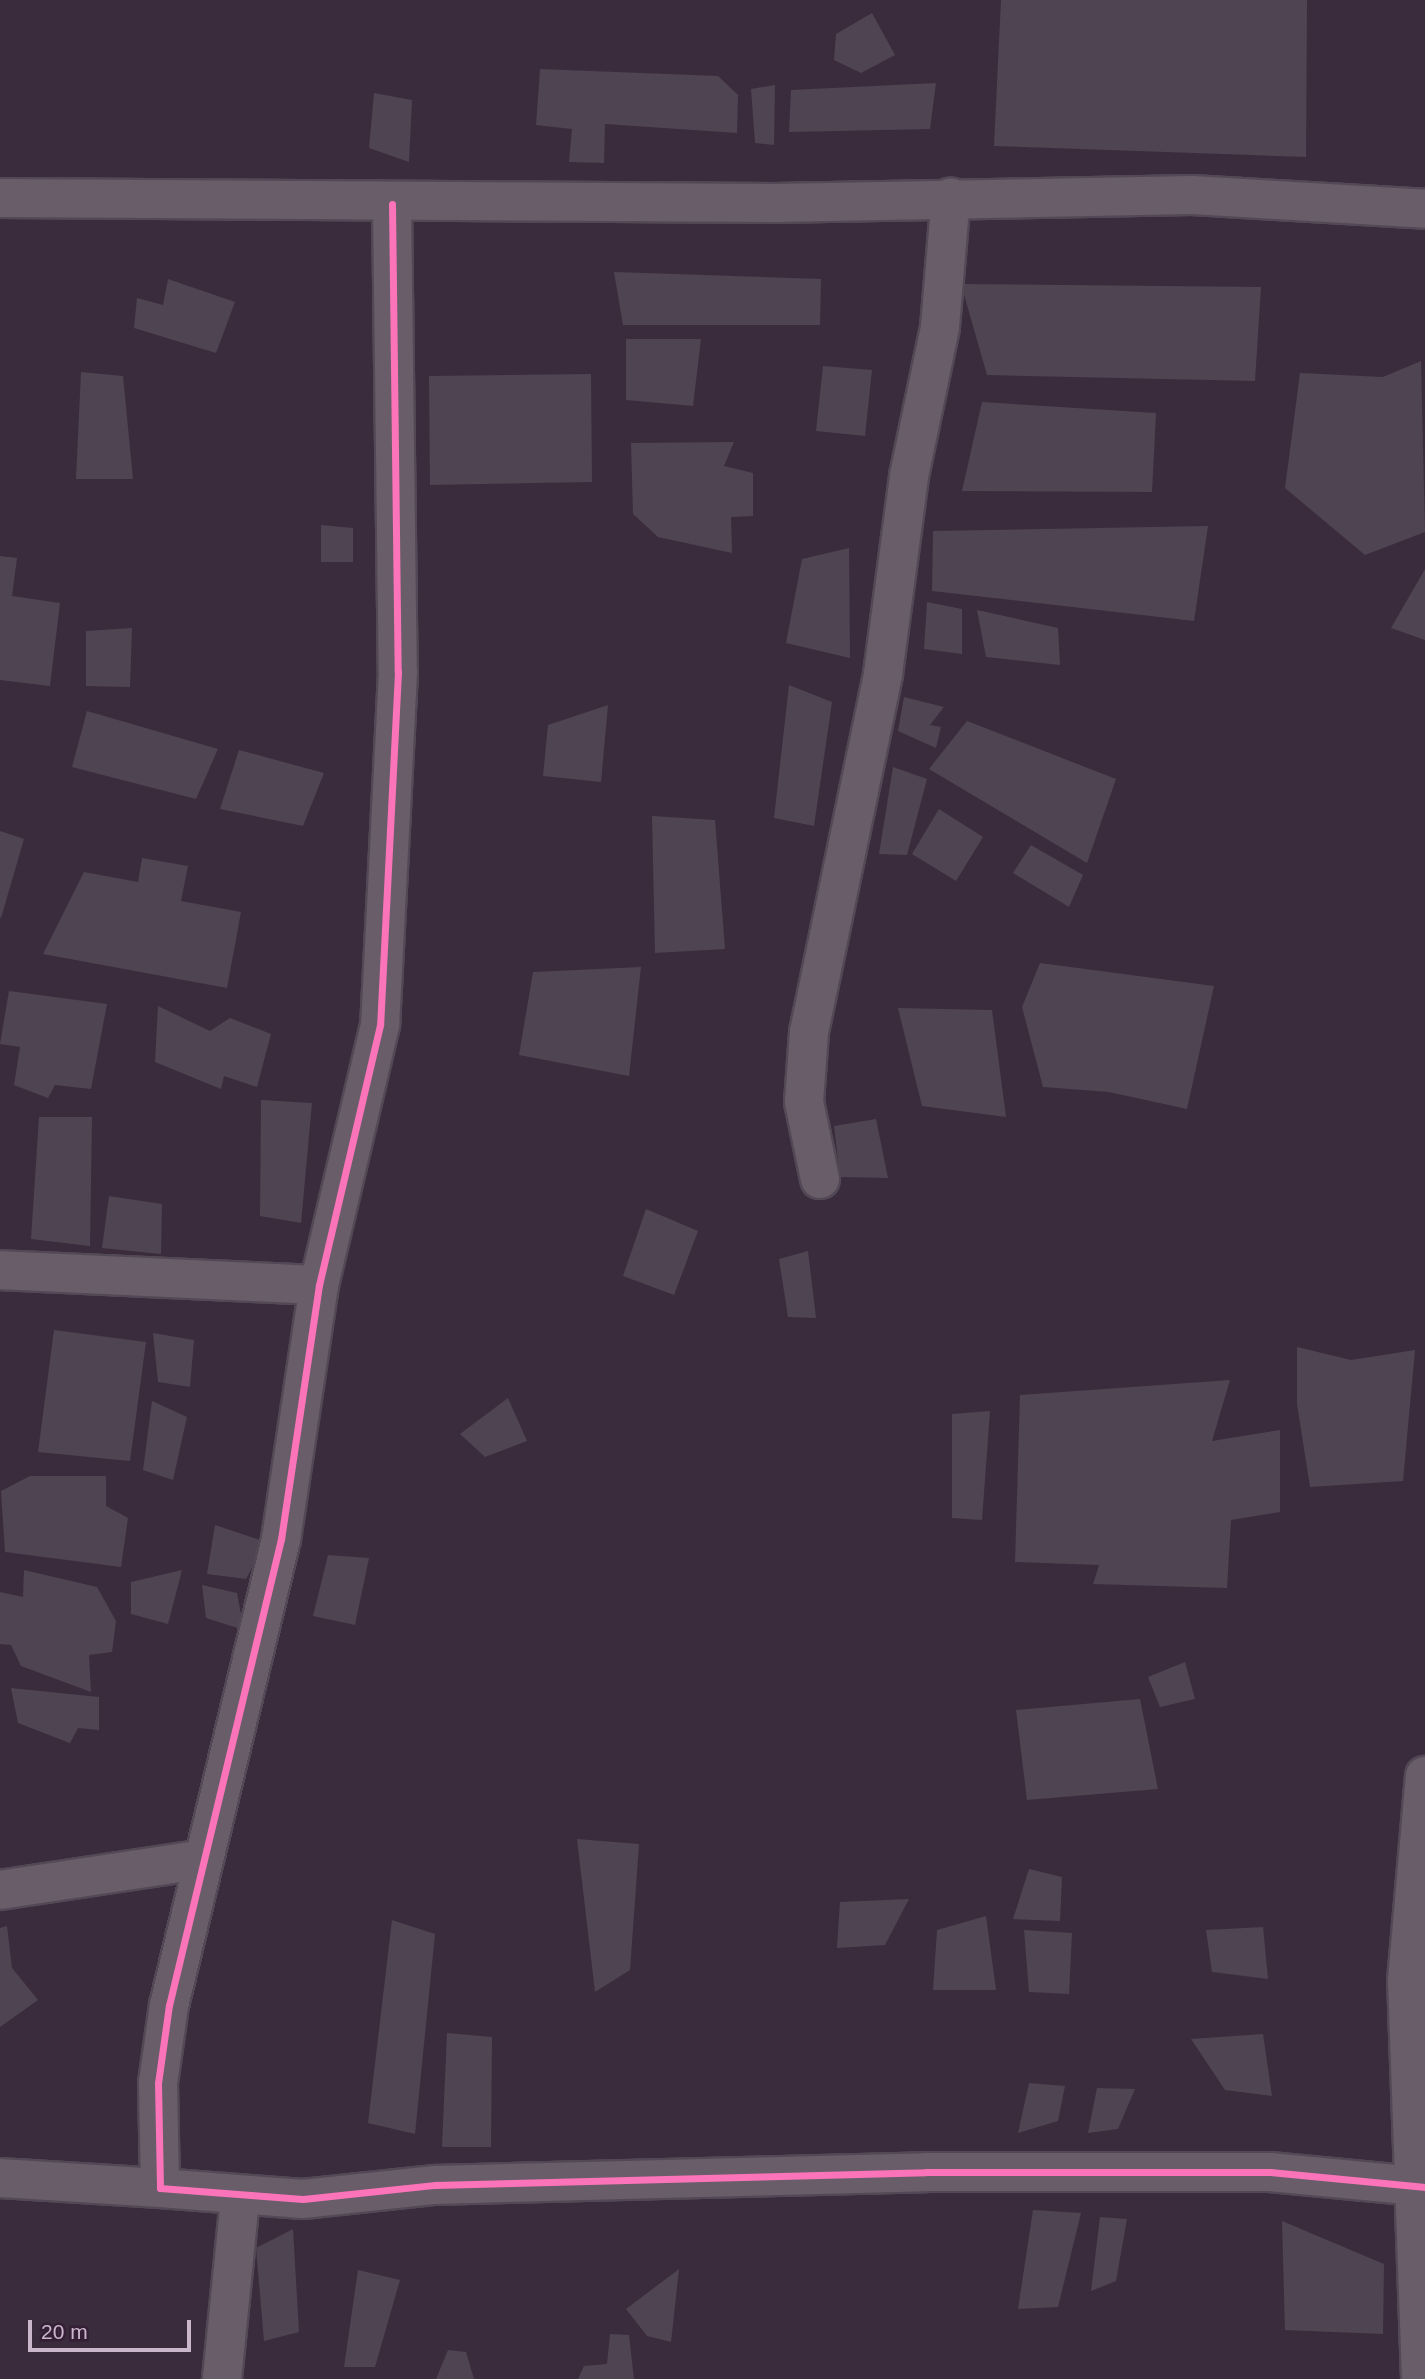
<!DOCTYPE html>
<html>
<head>
<meta charset="utf-8">
<style>
  body { margin:0 }
  #map { position:relative; width:1425px; height:2379px; overflow:hidden; background:#3a2c3c; font-family:Arial,sans-serif }
  div>[style] { position:absolute }
  [style*='--x'] { left:calc(var(--x)*1px); top:calc(var(--y)*1px); width:calc(var(--w)*1px); rotate:calc(var(--a)*1deg) }
  .building>* { inset:0; background:#4f4451 }
  .roads { filter:drop-shadow(2px 0 #534855) drop-shadow(-2px 0 #534855) drop-shadow(0 2px #534855) drop-shadow(0 -2px #534855) }
  .minor>* { height:38px; margin:-19px; padding:0 19px; transform-origin:19px; border-radius:19px; background:#685d69 }
  .cycleway>* { height:7px; margin:-3.5px; padding:0 3.5px; transform-origin:3.5px; border-radius:3.5px; background:#fb73b8 }
  span { translate:-50% -50%; white-space:nowrap; text-align:center; line-height:1.15; -webkit-text-stroke:7px #341f37; paint-order:stroke }
  .scale { position:absolute; left:28px; top:2320px; width:163px; height:32px; box-sizing:border-box; border:4px solid #cab7cc; border-top:0; padding-left:9px; font-size:21px; line-height:24px; white-space:nowrap; color:#cab7cc; -webkit-text-stroke:5px #341f37; paint-order:stroke }
</style>
</head>
<body>
<div id="map">
  <div class="building">
    <div style="clip-path:polygon(1001px 0,1307px 0,1306px 157px,994px 146px)"></div>
    <div style="clip-path:polygon(872px 13px,895px 55px,861px 73px,834px 60px,836px 34px)"></div>
    <div style="clip-path:polygon(540px 69px,718px 76px,738px 95px,737px 133px,605px 124px,604px 163px,569px 162px,572px 129px,536px 125px)"></div>
    <div style="clip-path:polygon(936px 83px,930px 129px,789px 132px,791px 90px)"></div>
    <div style="clip-path:polygon(775px 85px,774px 145px,755px 143px,751px 89px)"></div>
    <div style="clip-path:polygon(374px 93px,412px 100px,409px 162px,369px 148px)"></div>
    <div style="clip-path:polygon(614px 272px,821px 279px,820px 325px,623px 325px)"></div>
    <div style="clip-path:polygon(168px 279px,235px 302px,216px 353px,134px 328px,137px 298px,163px 305px)"></div>
    <div style="clip-path:polygon(961px 284px,1261px 287px,1255px 381px,987px 375px)"></div>
    <div style="clip-path:polygon(626px 339px,701px 339px,693px 406px,626px 400px)"></div>
    <div style="clip-path:polygon(1421px 361px,1425px 532px,1365px 555px,1285px 488px,1300px 373px,1383px 377px)"></div>
    <div style="clip-path:polygon(823px 366px,872px 370px,865px 436px,816px 431px)"></div>
    <div style="clip-path:polygon(81px 372px,123px 376px,133px 479px,76px 479px)"></div>
    <div style="clip-path:polygon(591px 374px,592px 482px,430px 485px,429px 376px)"></div>
    <div style="clip-path:polygon(982px 402px,1156px 413px,1152px 492px,962px 491px)"></div>
    <div style="clip-path:polygon(734px 442px,724px 466px,753px 473px,753px 516px,731px 517px,732px 553px,658px 537px,633px 514px,631px 443px)"></div>
    <div style="clip-path:polygon(321px 525px,353px 528px,353px 562px,321px 562px)"></div>
    <div style="clip-path:polygon(1208px 526px,1194px 621px,932px 591px,933px 531px)"></div>
    <div style="clip-path:polygon(849px 548px,850px 658px,786px 643px,802px 559px)"></div>
    <div style="clip-path:polygon(0 556px,17px 558px,12px 596px,60px 603px,50px 686px,0 680px)"></div>
    <div style="clip-path:polygon(1425px 569px,1425px 640px,1391px 628px)"></div>
    <div style="clip-path:polygon(927px 602px,962px 609px,962px 654px,924px 649px)"></div>
    <div style="clip-path:polygon(977px 610px,1058px 628px,1060px 665px,986px 657px)"></div>
    <div style="clip-path:polygon(132px 628px,130px 687px,86px 686px,86px 631px)"></div>
    <div style="clip-path:polygon(789px 685px,832px 702px,814px 826px,774px 818px)"></div>
    <div style="clip-path:polygon(904px 697px,944px 707px,930px 725px,941px 727px,936px 748px,898px 731px)"></div>
    <div style="clip-path:polygon(608px 705px,601px 782px,543px 776px,548px 725px)"></div>
    <div style="clip-path:polygon(87px 711px,218px 749px,196px 799px,72px 767px)"></div>
    <div style="clip-path:polygon(967px 721px,1116px 779px,1087px 863px,929px 769px)"></div>
    <div style="clip-path:polygon(239px 750px,324px 773px,303px 826px,220px 809px)"></div>
    <div style="clip-path:polygon(893px 767px,927px 779px,907px 855px,879px 854px)"></div>
    <div style="clip-path:polygon(939px 809px,983px 837px,956px 881px,912px 854px)"></div>
    <div style="clip-path:polygon(652px 816px,715px 820px,725px 949px,655px 953px)"></div>
    <div style="clip-path:polygon(0 831px,24px 839px,1px 918px,0 917px)"></div>
    <div style="clip-path:polygon(1031px 845px,1083px 875px,1069px 907px,1013px 873px)"></div>
    <div style="clip-path:polygon(142px 858px,188px 866px,181px 901px,241px 912px,227px 988px,43px 954px,84px 872px,138px 882px)"></div>
    <div style="clip-path:polygon(1040px 963px,1214px 986px,1187px 1109px,1109px 1092px,1043px 1087px,1022px 1007px)"></div>
    <div style="clip-path:polygon(641px 967px,629px 1076px,519px 1055px,533px 972px)"></div>
    <div style="clip-path:polygon(9px 991px,107px 1004px,91px 1089px,55px 1085px,48px 1098px,14px 1085px,20px 1047px,0 1044px)"></div>
    <div style="clip-path:polygon(158px 1006px,210px 1031px,230px 1018px,271px 1034px,257px 1087px,224px 1076px,221px 1089px,155px 1062px)"></div>
    <div style="clip-path:polygon(898px 1008px,992px 1010px,1006px 1117px,922px 1106px)"></div>
    <div style="clip-path:polygon(261px 1100px,312px 1103px,301px 1223px,260px 1216px)"></div>
    <div style="clip-path:polygon(39px 1117px,92px 1117px,90px 1246px,31px 1239px)"></div>
    <div style="clip-path:polygon(876px 1119px,888px 1178px,840px 1177px,834px 1126px)"></div>
    <div style="clip-path:polygon(109px 1196px,162px 1204px,161px 1254px,102px 1248px)"></div>
    <div style="clip-path:polygon(646px 1209px,698px 1231px,674px 1295px,623px 1276px)"></div>
    <div style="clip-path:polygon(808px 1251px,816px 1318px,788px 1317px,779px 1259px)"></div>
    <div style="clip-path:polygon(54px 1330px,146px 1342px,130px 1461px,38px 1452px)"></div>
    <div style="clip-path:polygon(153px 1333px,194px 1340px,190px 1387px,158px 1382px)"></div>
    <div style="clip-path:polygon(1297px 1347px,1351px 1360px,1415px 1350px,1403px 1481px,1310px 1487px,1297px 1404px)"></div>
    <div style="clip-path:polygon(1230px 1380px,1212px 1441px,1280px 1430px,1280px 1512px,1231px 1520px,1227px 1588px,1093px 1584px,1099px 1565px,1015px 1562px,1020px 1395px)"></div>
    <div style="clip-path:polygon(508px 1398px,527px 1441px,485px 1457px,460px 1434px)"></div>
    <div style="clip-path:polygon(152px 1401px,187px 1417px,173px 1480px,143px 1470px)"></div>
    <div style="clip-path:polygon(990px 1411px,982px 1520px,952px 1518px,952px 1414px)"></div>
    <div style="clip-path:polygon(30px 1476px,106px 1476px,106px 1506px,128px 1518px,121px 1567px,5px 1552px,1px 1491px)"></div>
    <div style="clip-path:polygon(215px 1525px,266px 1542px,246px 1579px,207px 1574px)"></div>
    <div style="clip-path:polygon(328px 1555px,369px 1558px,355px 1625px,313px 1616px)"></div>
    <div style="clip-path:polygon(24px 1570px,97px 1587px,116px 1621px,112px 1652px,89px 1655px,91px 1692px,21px 1666px,11px 1645px,0 1644px,0 1592px,23px 1597px)"></div>
    <div style="clip-path:polygon(182px 1570px,168px 1624px,131px 1614px,131px 1582px)"></div>
    <div style="clip-path:polygon(202px 1585px,237px 1593px,244px 1630px,206px 1618px)"></div>
    <div style="clip-path:polygon(1185px 1662px,1195px 1699px,1160px 1707px,1148px 1677px)"></div>
    <div style="clip-path:polygon(11px 1688px,99px 1697px,99px 1730px,78px 1728px,70px 1743px,18px 1723px)"></div>
    <div style="clip-path:polygon(1140px 1699px,1158px 1789px,1027px 1800px,1016px 1710px)"></div>
    <div style="clip-path:polygon(577px 1839px,639px 1844px,630px 1970px,595px 1992px)"></div>
    <div style="clip-path:polygon(1029px 1869px,1062px 1877px,1060px 1921px,1013px 1919px)"></div>
    <div style="clip-path:polygon(909px 1899px,885px 1945px,837px 1948px,840px 1902px)"></div>
    <div style="clip-path:polygon(986px 1916px,996px 1990px,933px 1990px,937px 1930px)"></div>
    <div style="clip-path:polygon(392px 1920px,435px 1934px,415px 2134px,368px 2123px)"></div>
    <div style="clip-path:polygon(7px 1926px,12px 1968px,38px 2000px,0 2027px,0 1928px)"></div>
    <div style="clip-path:polygon(1263px 1927px,1268px 1979px,1212px 1972px,1206px 1930px)"></div>
    <div style="clip-path:polygon(1024px 1930px,1072px 1933px,1069px 1994px,1029px 1992px)"></div>
    <div style="clip-path:polygon(447px 2033px,492px 2037px,491px 2147px,442px 2147px)"></div>
    <div style="clip-path:polygon(1263px 2034px,1272px 2096px,1225px 2090px,1191px 2039px)"></div>
    <div style="clip-path:polygon(1029px 2083px,1065px 2086px,1058px 2121px,1018px 2133px)"></div>
    <div style="clip-path:polygon(1097px 2088px,1135px 2089px,1118px 2129px,1088px 2133px)"></div>
    <div style="clip-path:polygon(1033px 2210px,1081px 2213px,1058px 2307px,1018px 2309px)"></div>
    <div style="clip-path:polygon(1100px 2217px,1127px 2219px,1116px 2281px,1091px 2291px)"></div>
    <div style="clip-path:polygon(1282px 2221px,1384px 2264px,1383px 2334px,1285px 2330px)"></div>
    <div style="clip-path:polygon(293px 2229px,299px 2332px,264px 2341px,256px 2248px)"></div>
    <div style="clip-path:polygon(679px 2269px,671px 2342px,647px 2336px,626px 2309px)"></div>
    <div style="clip-path:polygon(358px 2270px,400px 2280px,375px 2367px,344px 2367px)"></div>
    <div style="clip-path:polygon(610px 2334px,629px 2335px,634px 2379px,578px 2379px,584px 2366px,607px 2364px)"></div>
    <div style="clip-path:polygon(448px 2350px,466px 2352px,474px 2379px,436px 2379px)"></div>
  </div>
  <div class="roads">
    <div class="minor">
      <div style="--x:0;--y:198;--w:775;--a:0.37"></div>
      <div style="--x:775;--y:203;--w:417;--a:-1.1"></div>
      <div style="--x:1192;--y:195;--w:233;--a:3.4"></div>
      <div style="--x:392;--y:204;--w:468;--a:89.3"></div>
      <div style="--x:398;--y:672;--w:353;--a:92.9"></div>
      <div style="--x:380;--y:1025;--w:267;--a:103.2"></div>
      <div style="--x:319;--y:1285;--w:257;--a:98.5"></div>
      <div style="--x:281;--y:1539;--w:479;--a:103.5"></div>
      <div style="--x:169;--y:2005;--w:79;--a:98"></div>
      <div style="--x:158;--y:2083;--w:105;--a:88.9"></div>
      <div style="--x:160;--y:2188;--w:143;--a:4.4"></div>
      <div style="--x:303;--y:2199;--w:133;--a:-6.1"></div>
      <div style="--x:435;--y:2185;--w:491;--a:-1.5"></div>
      <div style="--x:926;--y:2172;--w:344;--a:0"></div>
      <div style="--x:1270;--y:2172;--w:156;--a:5.5"></div>
      <div style="--x:820;--y:1179;--w:79;--a:-101.7"></div>
      <div style="--x:804;--y:1102;--w:70;--a:-85.9"></div>
      <div style="--x:809;--y:1032;--w:366;--a:-78.3"></div>
      <div style="--x:883;--y:674;--w:200;--a:-82.5"></div>
      <div style="--x:909;--y:476;--w:152;--a:-78.2"></div>
      <div style="--x:940;--y:327;--w:130;--a:-85.2"></div>
      <div style="--x:0;--y:1270;--w:319;--a:2.7"></div>
      <div style="--x:0;--y:1890;--w:206;--a:-8.6"></div>
      <div style="--x:0;--y:2178;--w:160;--a:3.6"></div>
      <div style="--x:222;--y:2379;--w:182;--a:-84.3"></div>
      <div style="--x:1421;--y:2379;--w:398;--a:-92"></div>
      <div style="--x:1407;--y:1981;--w:206;--a:-85"></div>
    </div>
  </div>
  <div class="cycleway">
    <div style="--x:392;--y:204;--w:468;--a:89.3"></div>
    <div style="--x:398;--y:672;--w:353;--a:92.9"></div>
    <div style="--x:380;--y:1025;--w:267;--a:103.2"></div>
    <div style="--x:319;--y:1285;--w:257;--a:98.5"></div>
    <div style="--x:281;--y:1539;--w:479;--a:103.5"></div>
    <div style="--x:169;--y:2005;--w:79;--a:98"></div>
    <div style="--x:158;--y:2083;--w:105;--a:88.9"></div>
    <div style="--x:160;--y:2188;--w:143;--a:4.4"></div>
    <div style="--x:303;--y:2199;--w:133;--a:-6.1"></div>
    <div style="--x:435;--y:2185;--w:491;--a:-1.5"></div>
    <div style="--x:926;--y:2172;--w:344;--a:0"></div>
    <div style="--x:1270;--y:2172;--w:156;--a:5.5"></div>
  </div>
  <div class="scale">20 m</div>
</div>
</body>
</html>
